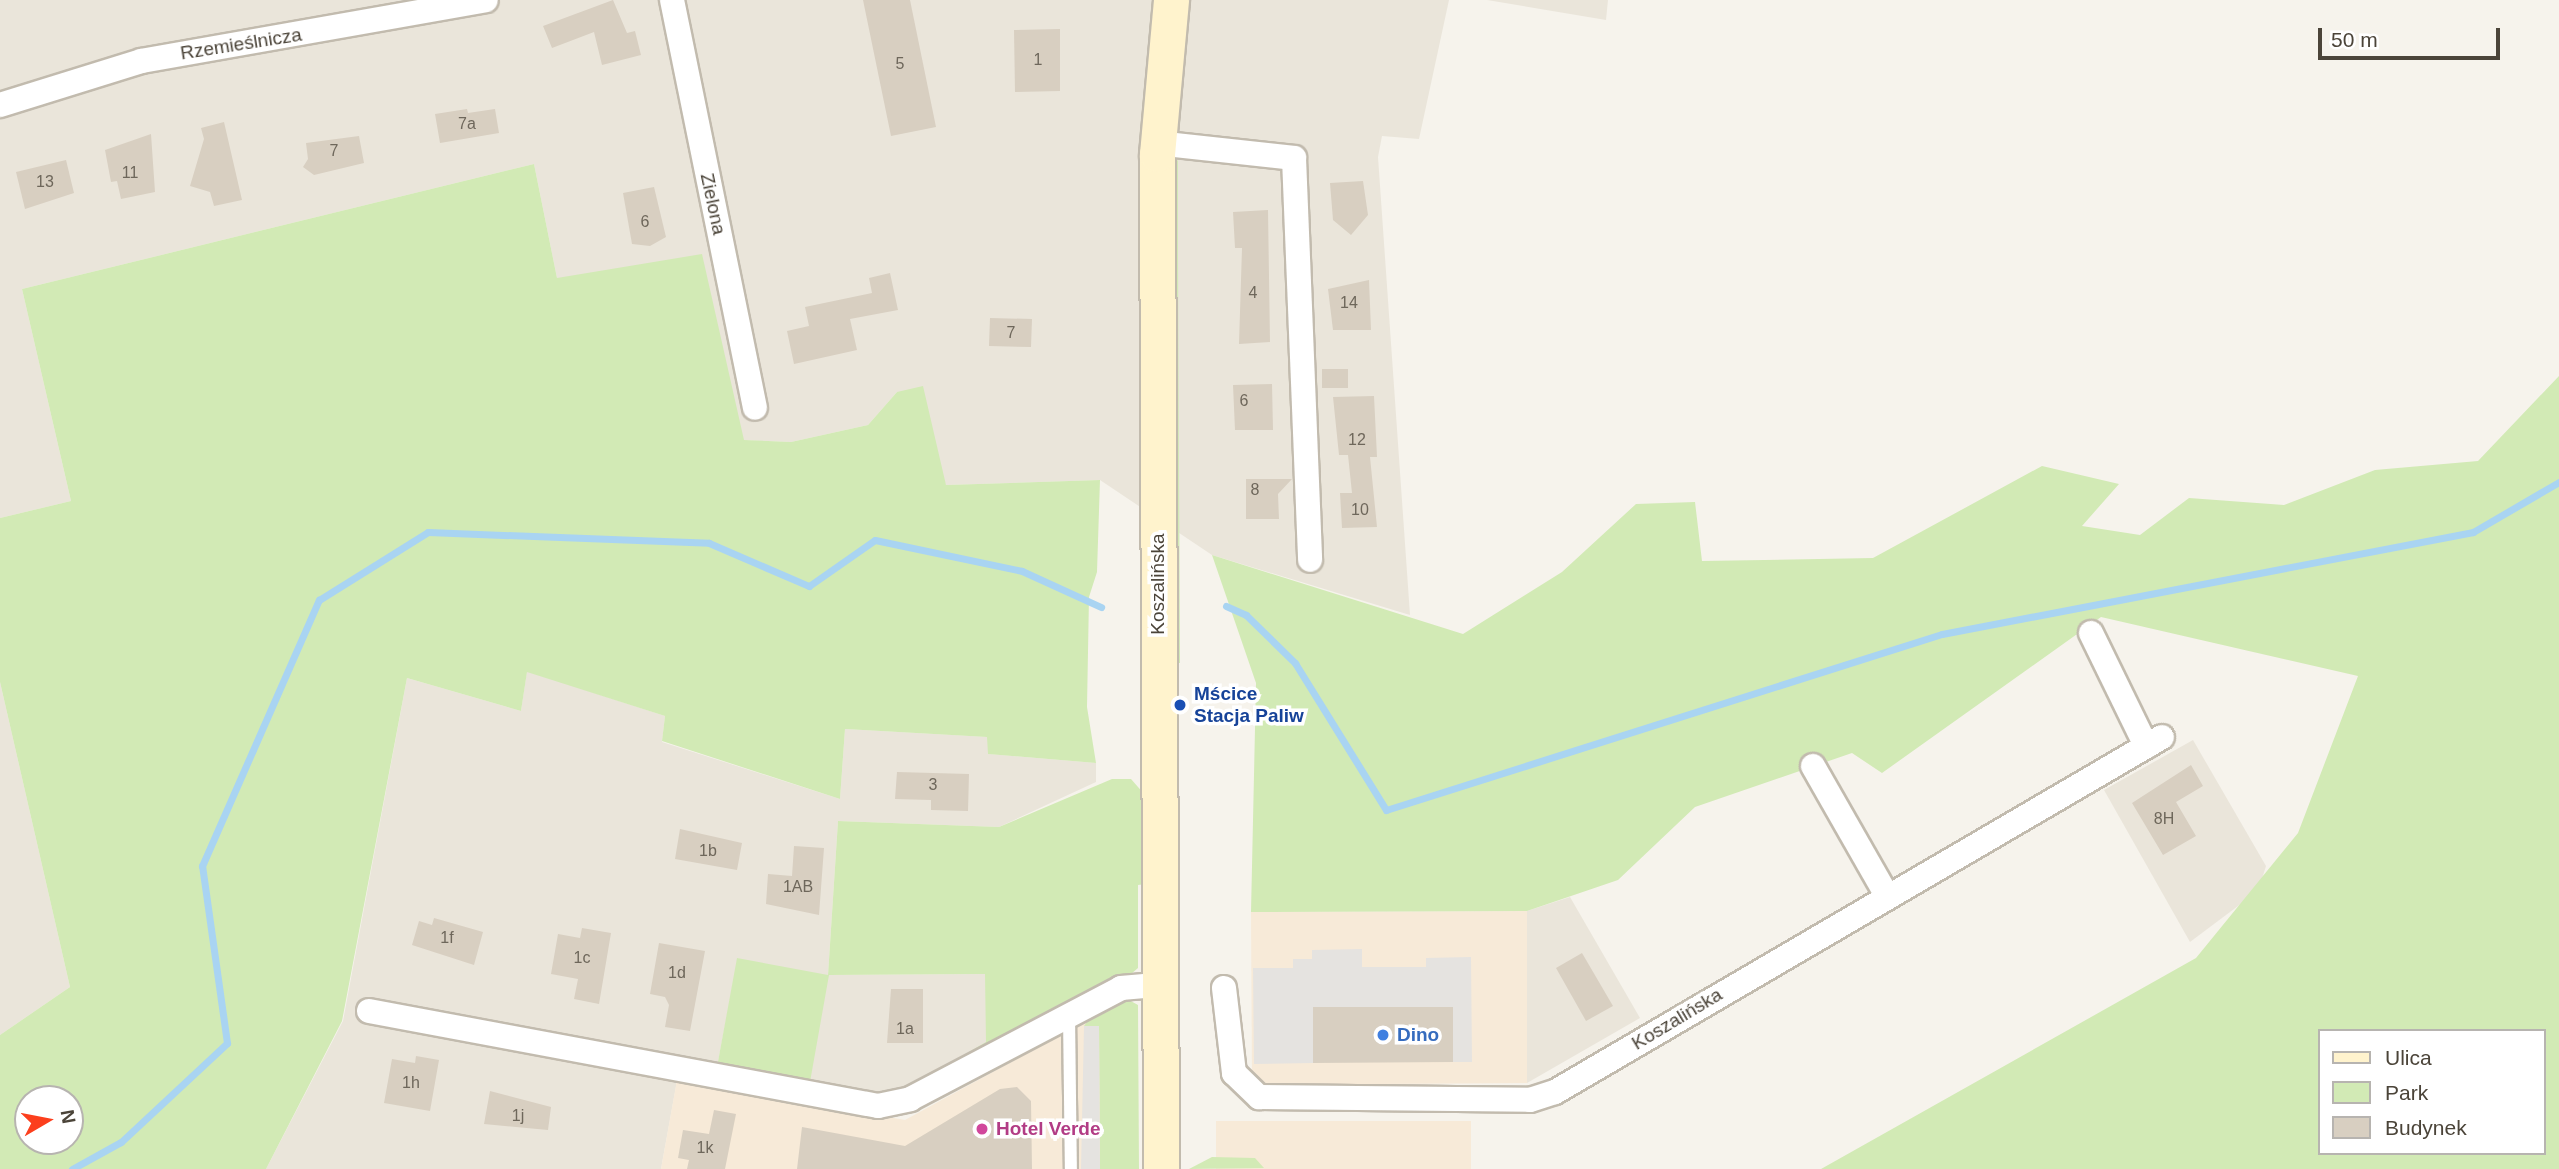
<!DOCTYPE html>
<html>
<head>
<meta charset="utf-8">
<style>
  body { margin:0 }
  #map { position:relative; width:2559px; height:1169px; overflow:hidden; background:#f6f3ec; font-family:Helvetica,sans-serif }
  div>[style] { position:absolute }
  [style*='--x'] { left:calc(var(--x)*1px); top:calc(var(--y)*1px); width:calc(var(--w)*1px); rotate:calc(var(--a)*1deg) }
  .residential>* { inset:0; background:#eae5da }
  .commercial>* { inset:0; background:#f7ead8 }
  .green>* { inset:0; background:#d2eab5 }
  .parking>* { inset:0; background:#e5e3e0 }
  .stream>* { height:7px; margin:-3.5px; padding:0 3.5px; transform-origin:3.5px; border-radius:3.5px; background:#a9d4f2 }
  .building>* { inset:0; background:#d8cfc1 }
  .roads { filter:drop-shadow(2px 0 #c2bbae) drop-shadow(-2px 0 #c2bbae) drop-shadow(0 2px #c2bbae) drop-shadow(0 -2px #c2bbae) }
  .service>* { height:12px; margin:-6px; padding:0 6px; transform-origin:6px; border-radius:6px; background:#fff }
  .minor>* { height:24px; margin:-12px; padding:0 12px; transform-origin:12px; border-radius:12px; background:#fff }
  .secondary>* { height:35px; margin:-17.5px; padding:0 17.5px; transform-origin:17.5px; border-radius:17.5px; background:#fff3cd }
  .dots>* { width:19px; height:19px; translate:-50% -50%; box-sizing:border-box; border:4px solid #fff; border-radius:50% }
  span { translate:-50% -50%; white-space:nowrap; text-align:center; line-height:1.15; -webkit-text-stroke:7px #fff; paint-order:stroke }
  .number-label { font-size:16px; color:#6e675b }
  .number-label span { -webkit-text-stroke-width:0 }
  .street-label { font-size:19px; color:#4b4439 }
  .transit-label { font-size:19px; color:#164399; font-weight:700 }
  .left { translate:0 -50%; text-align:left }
  .shop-label { font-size:19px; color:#366cbe; font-weight:700 }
  .hotel-label { font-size:19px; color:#b23c85; font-weight:700 }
  .legend { position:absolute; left:2318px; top:1029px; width:228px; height:126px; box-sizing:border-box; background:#fff; border:2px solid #b7b4b0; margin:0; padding:9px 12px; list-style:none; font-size:21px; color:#4b4439 }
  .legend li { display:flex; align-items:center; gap:14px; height:35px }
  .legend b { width:35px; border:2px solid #b7b4b0 }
  .north { position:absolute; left:14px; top:1085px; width:70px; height:70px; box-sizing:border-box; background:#fff; border:2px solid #b7b4b0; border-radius:50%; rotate:80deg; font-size:19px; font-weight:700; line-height:28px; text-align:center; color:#4b4439 }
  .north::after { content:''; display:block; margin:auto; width:24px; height:32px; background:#fc3f1d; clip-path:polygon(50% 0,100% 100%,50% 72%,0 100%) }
  .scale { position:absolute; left:2318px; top:28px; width:182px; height:32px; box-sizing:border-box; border:4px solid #4b4439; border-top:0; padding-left:9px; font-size:21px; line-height:24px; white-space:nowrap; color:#4b4439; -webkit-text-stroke:5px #fff; paint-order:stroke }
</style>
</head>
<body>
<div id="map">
  <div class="residential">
    <div style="clip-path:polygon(0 0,1449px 0,1419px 139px,1382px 136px,1378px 157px,1410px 615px,1212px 555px,1100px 480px,946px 485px,897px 392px,868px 425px,791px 442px,743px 440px,557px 278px,534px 164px,22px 289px,71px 501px,0 518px)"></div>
    <div style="clip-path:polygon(1487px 0,1608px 0,1606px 20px)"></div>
    <div style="clip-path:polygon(527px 671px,665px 716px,662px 742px,840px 799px,845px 729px,988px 737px,989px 754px,1096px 763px,1096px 782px,999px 827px,838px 821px,828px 975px,986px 974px,986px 1043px,887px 1096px,810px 1082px,738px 958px,717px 1067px,677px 1081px,661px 1169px,266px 1169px,343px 1021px,407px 678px,521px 711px)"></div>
    <div style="clip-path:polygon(0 682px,70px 987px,0 1035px)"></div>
    <div style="clip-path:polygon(2193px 740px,2266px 866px,2258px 891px,2190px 942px,2104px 790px)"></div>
    <div style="clip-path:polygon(1570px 897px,1640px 1018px,1527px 1083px,1527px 911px)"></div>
  </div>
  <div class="commercial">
    <div style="clip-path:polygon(1527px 911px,1527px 1083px,1252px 1085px,1251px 912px)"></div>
    <div style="clip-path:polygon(1121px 1002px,1121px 1169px,661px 1169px,677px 1080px,905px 1120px)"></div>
    <div style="clip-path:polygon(1216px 1121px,1471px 1121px,1471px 1169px,1216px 1169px)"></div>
  </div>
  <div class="green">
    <div style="clip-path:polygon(1178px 160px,1178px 253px,1180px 663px,1172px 663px,1171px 166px)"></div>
    <div style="clip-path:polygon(evenodd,534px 164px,557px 278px,702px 254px,744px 440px,791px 442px,868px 425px,897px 392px,923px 386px,946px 485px,1100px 480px,1097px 572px,1089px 597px,1087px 707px,1096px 763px,988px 754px,987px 737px,845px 729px,840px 799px,662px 741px,665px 716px,527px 672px,521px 711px,407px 678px,342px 1021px,266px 1169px,0 1169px,0 1035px,70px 987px,0 682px,0 518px,71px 501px,22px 289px,534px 164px,28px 1099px,70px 1099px,70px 1141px,28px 1141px,28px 1099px)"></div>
    <div style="clip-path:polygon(evenodd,2559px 376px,2559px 1169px,1821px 1169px,2196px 958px,2298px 833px,2358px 676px,2101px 617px,1882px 773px,1852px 753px,1695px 807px,1618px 880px,1527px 911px,1251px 912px,1256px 683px,1212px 555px,1463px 634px,1562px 572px,1636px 504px,1695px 502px,1702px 561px,1873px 558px,2042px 466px,2119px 484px,2082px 526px,2140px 535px,2189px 498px,2284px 505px,2375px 470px,2478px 461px,2559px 376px,2319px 1031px,2543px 1031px,2543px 1153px,2319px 1153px,2319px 1031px)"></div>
    <div style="clip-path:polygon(1112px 779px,1131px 779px,1145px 795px,1146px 884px,1138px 885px,1138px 968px,1131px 974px,965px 1061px,962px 1056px,986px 1042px,985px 974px,829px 975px,810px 1082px,717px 1067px,737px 958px,828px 975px,838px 821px,999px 827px)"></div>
    <div style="clip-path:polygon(1127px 999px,1138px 1005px,1139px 1169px,1100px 1169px,1099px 1026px,1084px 1026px,1092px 1015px)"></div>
    <div style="clip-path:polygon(1212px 1157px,1255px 1158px,1264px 1168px,1189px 1169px)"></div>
  </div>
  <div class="parking">
    <div style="clip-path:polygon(1362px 949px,1362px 967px,1426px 967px,1426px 958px,1471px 957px,1472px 1062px,1453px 1062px,1452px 1007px,1313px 1007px,1313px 1063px,1254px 1064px,1253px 968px,1293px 968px,1293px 959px,1312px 959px,1312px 950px)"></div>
    <div style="clip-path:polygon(1084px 1026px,1099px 1026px,1100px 1169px,1081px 1169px)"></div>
  </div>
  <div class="stream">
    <div style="--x:1226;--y:606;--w:22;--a:24"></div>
    <div style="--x:1246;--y:615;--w:69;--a:44.4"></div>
    <div style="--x:1295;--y:663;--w:173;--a:58.2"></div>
    <div style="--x:1386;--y:810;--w:583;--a:-17.57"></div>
    <div style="--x:1942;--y:634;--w:541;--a:-10.87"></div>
    <div style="--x:2473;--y:532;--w:99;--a:-30.2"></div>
    <div style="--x:72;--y:1169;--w:56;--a:-28.9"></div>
    <div style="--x:121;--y:1142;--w:145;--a:-43"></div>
    <div style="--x:227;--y:1043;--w:179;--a:-98"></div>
    <div style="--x:202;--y:866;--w:291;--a:-66.3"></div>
    <div style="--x:319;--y:600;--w:128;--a:-32"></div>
    <div style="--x:428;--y:532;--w:281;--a:2.2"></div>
    <div style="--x:709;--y:543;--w:109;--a:23.3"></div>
    <div style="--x:809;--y:586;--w:80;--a:-34.9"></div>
    <div style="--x:875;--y:540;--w:150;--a:11.9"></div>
    <div style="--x:1022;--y:571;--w:87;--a:24.5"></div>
  </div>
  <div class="building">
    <div style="clip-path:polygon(613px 0,627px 33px,635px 31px,641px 55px,602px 65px,594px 32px,552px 48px,543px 26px)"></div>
    <div style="clip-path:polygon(863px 0,910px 0,936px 127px,891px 136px)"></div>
    <div style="clip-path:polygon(1060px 29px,1060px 91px,1015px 92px,1014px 30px)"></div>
    <div style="clip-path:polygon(467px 109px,468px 113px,495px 109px,499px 133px,440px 143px,435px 114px)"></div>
    <div style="clip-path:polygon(224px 122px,242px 200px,214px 206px,210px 192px,190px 186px,204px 139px,201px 128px)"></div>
    <div style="clip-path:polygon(151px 134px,155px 192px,121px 199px,117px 181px,111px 182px,105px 150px)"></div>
    <div style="clip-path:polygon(359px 136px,364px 163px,314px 175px,303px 167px,308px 159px,306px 143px)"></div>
    <div style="clip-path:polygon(66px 160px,74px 193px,25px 209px,16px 172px)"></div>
    <div style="clip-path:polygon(1363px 181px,1368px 215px,1351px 235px,1333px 220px,1330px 183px)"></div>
    <div style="clip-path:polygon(654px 187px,666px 237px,650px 246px,632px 244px,623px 193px)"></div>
    <div style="clip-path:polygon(1268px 210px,1270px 342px,1239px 344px,1242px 248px,1235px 248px,1233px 212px)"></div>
    <div style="clip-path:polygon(890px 273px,898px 310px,850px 319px,857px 350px,794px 364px,787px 331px,809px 326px,805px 307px,872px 293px,869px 278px)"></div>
    <div style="clip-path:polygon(1369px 280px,1371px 330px,1333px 330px,1328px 289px)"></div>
    <div style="clip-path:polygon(990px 318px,1032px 319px,1031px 347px,989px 346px)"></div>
    <div style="clip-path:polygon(1322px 369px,1348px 369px,1348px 388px,1322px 388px)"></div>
    <div style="clip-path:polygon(1272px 384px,1273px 430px,1235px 430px,1233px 385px)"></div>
    <div style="clip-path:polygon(1374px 396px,1377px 457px,1370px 457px,1377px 527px,1342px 528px,1340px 493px,1352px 493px,1348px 455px,1339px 455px,1333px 397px)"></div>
    <div style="clip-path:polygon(1246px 479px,1292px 479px,1278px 494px,1279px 519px,1246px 519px)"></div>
    <div style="clip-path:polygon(2191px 765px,2203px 786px,2176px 802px,2196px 836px,2163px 855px,2132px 803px)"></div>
    <div style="clip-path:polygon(897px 772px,969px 774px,968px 811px,931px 810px,931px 800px,895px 799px)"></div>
    <div style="clip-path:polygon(680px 829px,742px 843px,737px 870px,675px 859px)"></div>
    <div style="clip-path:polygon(794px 846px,824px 848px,819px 915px,766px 904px,768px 874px,792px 876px)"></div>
    <div style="clip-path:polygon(434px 918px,483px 932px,474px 965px,412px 945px,419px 921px,432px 925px)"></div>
    <div style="clip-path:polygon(582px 928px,611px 933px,599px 1004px,574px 999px,578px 979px,551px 974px,558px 934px,580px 938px)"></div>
    <div style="clip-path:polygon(659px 943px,705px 951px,690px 1031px,665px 1027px,669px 1005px,665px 997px,650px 994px)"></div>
    <div style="clip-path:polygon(1582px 953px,1613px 1006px,1586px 1021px,1556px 968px)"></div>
    <div style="clip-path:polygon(891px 989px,923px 989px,923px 1043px,887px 1043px)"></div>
    <div style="clip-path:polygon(1313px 1007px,1453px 1007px,1453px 1062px,1313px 1063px)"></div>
    <div style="clip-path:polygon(416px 1056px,439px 1060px,430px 1111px,384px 1103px,392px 1059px,415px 1063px)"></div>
    <div style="clip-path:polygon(1017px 1087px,1031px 1101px,1032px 1169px,797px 1169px,802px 1127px,905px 1146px,1000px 1089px)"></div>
    <div style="clip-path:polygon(490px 1091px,551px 1107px,548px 1130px,484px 1124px)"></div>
    <div style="clip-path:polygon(714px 1110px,736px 1114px,725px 1169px,687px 1169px,689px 1160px,678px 1158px,683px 1130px,709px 1134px)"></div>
  </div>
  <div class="roads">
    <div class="service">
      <div style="--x:1069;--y:1015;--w:154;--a:89.3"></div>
    </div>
    <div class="minor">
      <div style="--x:672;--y:0;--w:416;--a:78.5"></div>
      <div style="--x:0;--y:105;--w:148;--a:-17.3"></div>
      <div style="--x:141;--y:61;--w:350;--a:-10"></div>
      <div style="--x:1157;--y:143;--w:138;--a:6.2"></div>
      <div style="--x:1294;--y:158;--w:402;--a:87.7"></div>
      <div style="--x:2091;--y:633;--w:126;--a:64"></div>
      <div style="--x:1813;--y:766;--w:147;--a:60.3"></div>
      <div style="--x:1224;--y:988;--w:86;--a:83.3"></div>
      <div style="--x:1234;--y:1073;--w:35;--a:44"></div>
      <div style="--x:1259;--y:1097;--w:271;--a:0.6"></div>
      <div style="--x:1530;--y:1100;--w:26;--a:-18"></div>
      <div style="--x:1555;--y:1092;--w:703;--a:-30.32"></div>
      <div style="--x:369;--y:1011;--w:518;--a:10.57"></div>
      <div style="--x:878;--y:1106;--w:33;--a:-12"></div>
      <div style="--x:910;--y:1099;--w:238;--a:-27.7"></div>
      <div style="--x:1121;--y:988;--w:38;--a:-5"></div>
    </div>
    <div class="secondary">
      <div style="--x:1161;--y:1169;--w:1015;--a:-90.23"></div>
      <div style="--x:1157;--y:154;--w:155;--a:-84.8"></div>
    </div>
  </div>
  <div class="dots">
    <div style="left:1180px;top:705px;background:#1a4fb4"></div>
    <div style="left:1383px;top:1035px;background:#3f7fe0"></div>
    <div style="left:982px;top:1129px;background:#d1479c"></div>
  </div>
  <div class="number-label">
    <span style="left:1038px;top:60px">1</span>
    <span style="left:900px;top:64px">5</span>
    <span style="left:467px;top:124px">7a</span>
    <span style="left:334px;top:151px">7</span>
    <span style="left:130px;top:173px">11</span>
    <span style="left:45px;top:182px">13</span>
    <span style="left:645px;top:222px">6</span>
    <span style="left:1253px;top:293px">4</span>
    <span style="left:1349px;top:303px">14</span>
    <span style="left:1011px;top:333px">7</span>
    <span style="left:1244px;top:401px">6</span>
    <span style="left:1357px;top:440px">12</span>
    <span style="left:1255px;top:490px">8</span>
    <span style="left:1360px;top:510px">10</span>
    <span style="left:933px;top:785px">3</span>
    <span style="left:2164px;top:819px">8H</span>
    <span style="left:708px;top:851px">1b</span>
    <span style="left:798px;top:887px">1AB</span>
    <span style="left:447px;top:938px">1f</span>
    <span style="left:582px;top:958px">1c</span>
    <span style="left:677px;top:973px">1d</span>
    <span style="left:905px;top:1029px">1a</span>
    <span style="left:411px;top:1083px">1h</span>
    <span style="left:518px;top:1116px">1j</span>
    <span style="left:705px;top:1148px">1k</span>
  </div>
  <div class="street-label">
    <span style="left:241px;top:44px;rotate:-9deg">Rzemieślnicza</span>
    <span style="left:713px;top:204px;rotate:78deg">Zielona</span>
    <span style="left:1158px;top:584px;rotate:-90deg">Koszalińska</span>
    <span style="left:1677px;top:1019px;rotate:-31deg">Koszalińska</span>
  </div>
  <div class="transit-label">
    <span class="left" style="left:1194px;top:705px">Mścice<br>Stacja Paliw</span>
  </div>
  <div class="shop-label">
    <span class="left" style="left:1397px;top:1035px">Dino</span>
  </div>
  <div class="hotel-label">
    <span class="left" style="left:996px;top:1129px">Hotel Verde</span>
  </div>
  <ul class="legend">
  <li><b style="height:9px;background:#fff3cd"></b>Ulica</li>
  <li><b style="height:19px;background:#d2eab5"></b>Park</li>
  <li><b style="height:19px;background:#d8cfc1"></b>Budynek</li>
  </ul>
  <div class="north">N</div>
  <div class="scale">50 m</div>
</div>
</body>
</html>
